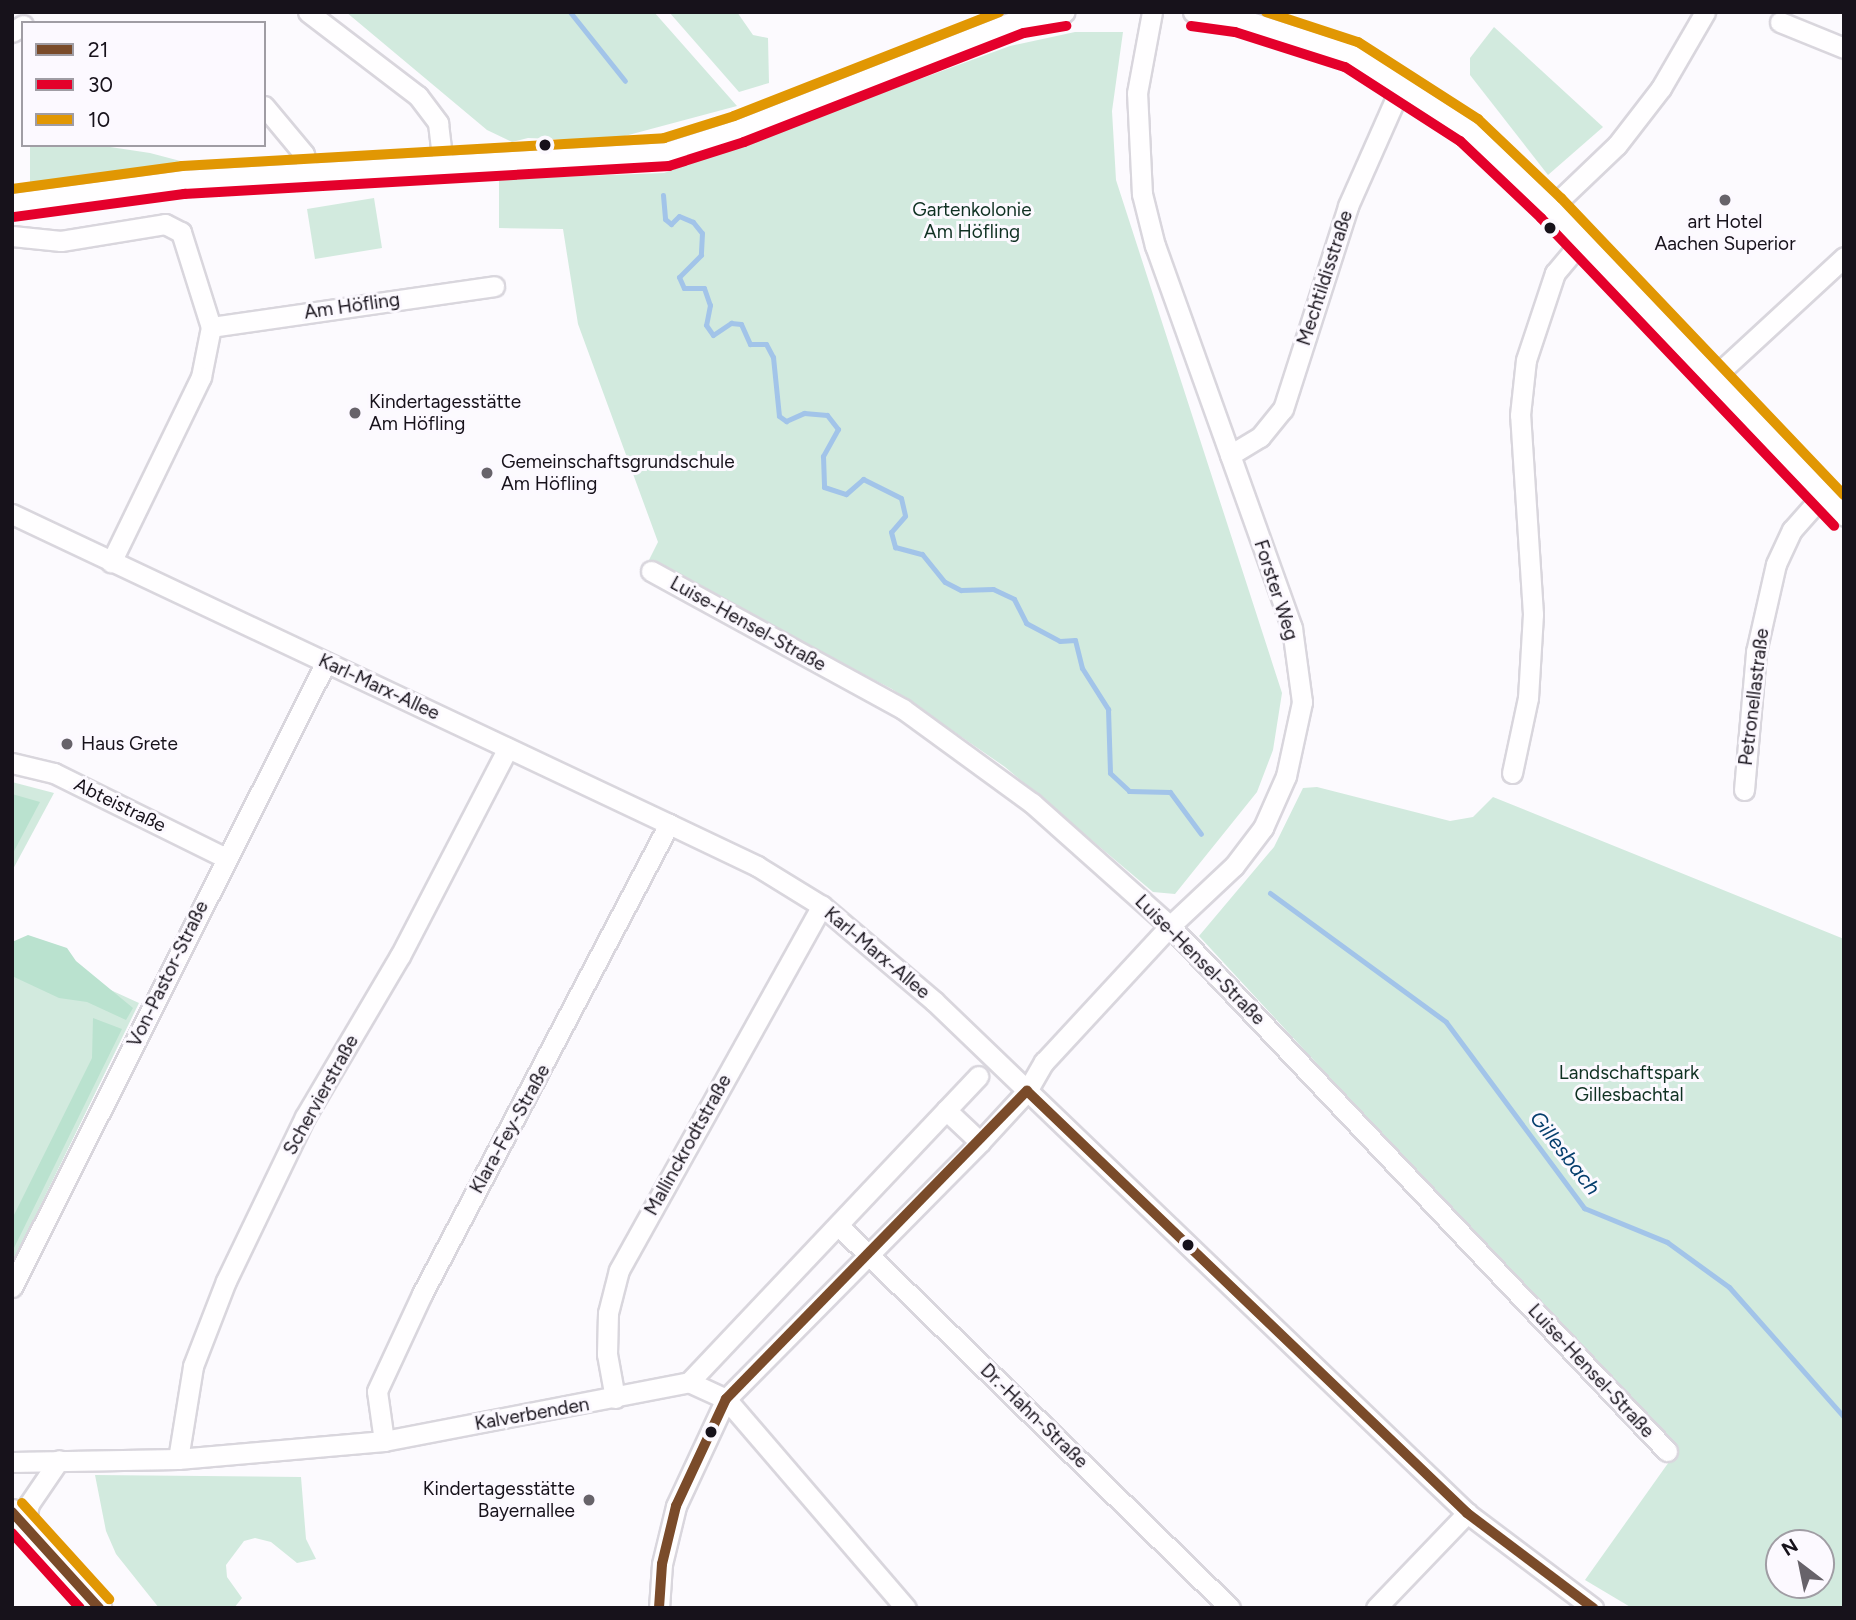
<!DOCTYPE html>
<html>
<head>
<meta charset="utf-8">
<style>
  body { margin:0 }
  #map { position:relative; width:1856px; height:1620px; overflow:hidden; background:#fcfafe; font-family:Figtree,sans-serif }
  div>[style] { position:absolute }
  [style*='--x'] { left:calc(var(--x)*1px); top:calc(var(--y)*1px); width:calc(var(--w)*1px); rotate:calc(var(--a)*1deg) }
  .green>* { inset:0; background:#d2eade }
  .forest>* { inset:0; background:#bae2cf }
  .stream>* { height:5px; margin:-2.5px; padding:0 2.5px; transform-origin:2.5px; border-radius:2.5px; background:#a2c4e9 }
  .roads { filter:drop-shadow(2px 0 #d9d6dd) drop-shadow(-2px 0 #d9d6dd) drop-shadow(0 2px #d9d6dd) drop-shadow(0 -2px #d9d6dd) }
  .minor>* { height:19px; margin:-9.5px; padding:0 9.5px; transform-origin:9.5px; border-radius:9.5px; background:#fffeff }
  .major>* { height:24px; margin:-12px; padding:0 12px; transform-origin:12px; border-radius:12px; background:#fffeff }
  .bus-1>* { height:10px; margin:-5px; padding:0 5px; transform-origin:5px; border-radius:5px; background:#7a4b2a }
  .bus-2>* { height:10px; margin:-5px; padding:0 5px; transform-origin:5px; border-radius:5px; background:#e4002b }
  .bus-3>* { height:10px; margin:-5px; padding:0 5px; transform-origin:5px; border-radius:5px; background:#e19703 }
  .dots>* { width:19px; height:19px; translate:-50% -50%; box-sizing:border-box; border:4px solid #fcf9ff; border-radius:50% }
  span { translate:-50% -50%; white-space:nowrap; text-align:center; line-height:1.15; -webkit-text-stroke:6px #fcf9ff; paint-order:stroke }
  .park-label { font-size:19px; color:#0f3122 }
  .poi-label { font-size:19px; color:#17121b }
  .left { translate:0 -50%; text-align:left }
  .right { translate:-100% -50%; text-align:right }
  .street-label { font-size:19px; color:#17121b }
  .water-label { font-size:21px; color:#053e6d; font-style:italic }
  .frame { position:absolute; inset:0; border:14px solid #17121b; pointer-events:none }
  .legend { position:absolute; left:21px; top:21px; width:245px; height:126px; box-sizing:border-box; background:#fcf9ff; border:2px solid #a09da4; margin:0; padding:9px 12px; list-style:none; font-size:21px; color:#17121b }
  .legend li { display:flex; align-items:center; gap:14px; height:35px }
  .legend b { width:35px; border:2px solid #a09da4 }
  .north { position:absolute; left:1765px; top:1529px; width:70px; height:70px; box-sizing:border-box; background:#fcf9ff; border:2px solid #a09da4; border-radius:50%; rotate:328deg; font-size:19px; font-weight:700; line-height:28px; text-align:center; color:#17121b }
  .north::after { content:''; display:block; margin:auto; width:24px; height:32px; background:#67636a; clip-path:polygon(50% 0,100% 100%,50% 72%,0 100%) }
</style>
</head>
<body>
<div id="map">
  <div class="green">
    <div style="clip-path:polygon(346px 12px,654px 12px,737px 106px,606px 141px,528px 138px,512px 142px,487px 130px)"></div>
    <div style="clip-path:polygon(669px 12px,737px 12px,753px 35px,768px 38px,769px 83px,739px 92px)"></div>
    <div style="clip-path:polygon(1494px 27px,1603px 127px,1548px 175px,1470px 75px,1470px 58px)"></div>
    <div style="clip-path:polygon(1075px 32px,1123px 32px,1112px 111px,1116px 180px,1282px 693px,1273px 750px,1257px 792px,1175px 894px,1153px 892px,1005px 767px,892px 689px,647px 564px,658px 542px,578px 324px,563px 229px,499px 228px,499px 179px,664px 173px,1010px 46px)"></div>
    <div style="clip-path:polygon(30px 145px,97px 145px,150px 153px,188px 163px,189px 174px,30px 191px)"></div>
    <div style="clip-path:polygon(374px 198px,382px 248px,315px 259px,307px 209px)"></div>
    <div style="clip-path:polygon(12px 782px,54px 793px,12px 871px)"></div>
    <div style="clip-path:polygon(evenodd,1317px 787px,1450px 821px,1473px 817px,1493px 797px,1844px 939px,1844px 1608px,1632px 1608px,1585px 1580px,1676px 1452px,1199px 936px,1274px 847px,1303px 788px,1317px 787px,1779px 1543px,1821px 1543px,1821px 1585px,1779px 1585px,1779px 1543px)"></div>
    <div style="clip-path:polygon(12px 945px,139px 1003px,12px 1264px)"></div>
    <div style="clip-path:polygon(95px 1475px,301px 1477px,306px 1539px,316px 1559px,297px 1563px,271px 1542px,255px 1538px,244px 1541px,226px 1565px,227px 1577px,242px 1598px,234px 1608px,159px 1608px,116px 1554px,106px 1531px)"></div>
  </div>
  <div class="forest">
    <div style="clip-path:polygon(12px 794px,40px 802px,12px 855px)"></div>
    <div style="clip-path:polygon(28px 935px,67px 948px,76px 961px,133px 1008px,126px 1020px,87px 1002px,59px 998px,12px 976px,12px 942px)"></div>
    <div style="clip-path:polygon(93px 1018px,122px 1029px,12px 1252px,12px 1219px,92px 1058px)"></div>
  </div>
  <div class="stream">
    <div style="--x:570;--y:12;--w:88;--a:51.4"></div>
    <div style="--x:663;--y:195;--w:24;--a:85"></div>
    <div style="--x:665;--y:219;--w:8;--a:40"></div>
    <div style="--x:671;--y:224;--w:11;--a:-45"></div>
    <div style="--x:679;--y:216;--w:15;--a:23"></div>
    <div style="--x:693;--y:222;--w:14;--a:51"></div>
    <div style="--x:702;--y:233;--w:22;--a:93"></div>
    <div style="--x:701;--y:255;--w:31;--a:135"></div>
    <div style="--x:679;--y:277;--w:12;--a:66"></div>
    <div style="--x:684;--y:288;--w:20;--a:0"></div>
    <div style="--x:704;--y:288;--w:18;--a:71"></div>
    <div style="--x:710;--y:305;--w:20;--a:101"></div>
    <div style="--x:706;--y:325;--w:12;--a:55"></div>
    <div style="--x:713;--y:335;--w:22;--a:-34"></div>
    <div style="--x:731;--y:323;--w:10;--a:6"></div>
    <div style="--x:741;--y:324;--w:22;--a:66"></div>
    <div style="--x:750;--y:344;--w:16;--a:0"></div>
    <div style="--x:766;--y:344;--w:15;--a:62"></div>
    <div style="--x:773;--y:357;--w:59;--a:84.2"></div>
    <div style="--x:779;--y:416;--w:9;--a:36"></div>
    <div style="--x:786;--y:421;--w:20;--a:-24"></div>
    <div style="--x:804;--y:413;--w:23;--a:5"></div>
    <div style="--x:827;--y:415;--w:18;--a:52"></div>
    <div style="--x:838;--y:429;--w:31;--a:119"></div>
    <div style="--x:823;--y:456;--w:31;--a:88"></div>
    <div style="--x:824;--y:487;--w:23;--a:18"></div>
    <div style="--x:846;--y:494;--w:23;--a:-41"></div>
    <div style="--x:863;--y:479;--w:42;--a:26.6"></div>
    <div style="--x:901;--y:498;--w:18;--a:77"></div>
    <div style="--x:905;--y:516;--w:21;--a:131"></div>
    <div style="--x:891;--y:532;--w:16;--a:75"></div>
    <div style="--x:895;--y:547;--w:28;--a:15"></div>
    <div style="--x:922;--y:554;--w:36;--a:51"></div>
    <div style="--x:945;--y:582;--w:18;--a:27"></div>
    <div style="--x:961;--y:590;--w:32;--a:-2"></div>
    <div style="--x:993;--y:589;--w:23;--a:25"></div>
    <div style="--x:1014;--y:599;--w:27;--a:63"></div>
    <div style="--x:1026;--y:623;--w:38;--a:28"></div>
    <div style="--x:1060;--y:641;--w:15;--a:-4"></div>
    <div style="--x:1075;--y:640;--w:29;--a:76"></div>
    <div style="--x:1082;--y:668;--w:49;--a:57.6"></div>
    <div style="--x:1108;--y:709;--w:64;--a:88.2"></div>
    <div style="--x:1110;--y:773;--w:26;--a:43"></div>
    <div style="--x:1129;--y:791;--w:41;--a:1.4"></div>
    <div style="--x:1170;--y:792;--w:52;--a:53.6"></div>
    <div style="--x:1270;--y:893;--w:218;--a:36.2"></div>
    <div style="--x:1446;--y:1022;--w:232;--a:53.4"></div>
    <div style="--x:1584;--y:1208;--w:90;--a:22.3"></div>
    <div style="--x:1667;--y:1242;--w:77;--a:36"></div>
    <div style="--x:1729;--y:1287;--w:174;--a:48.5"></div>
  </div>
  <div class="roads">
    <div class="minor">
      <div style="--x:308;--y:12;--w:138;--a:37.4"></div>
      <div style="--x:418;--y:96;--w:34;--a:53"></div>
      <div style="--x:438;--y:123;--w:42;--a:83.2"></div>
      <div style="--x:1193;--y:12;--w:45;--a:7.6"></div>
      <div style="--x:1238;--y:18;--w:119;--a:17.7"></div>
      <div style="--x:1351;--y:54;--w:140;--a:32.8"></div>
      <div style="--x:1469;--y:130;--w:113;--a:43.6"></div>
      <div style="--x:1551;--y:208;--w:425;--a:46.4"></div>
      <div style="--x:1780;--y:22;--w:69;--a:22.1"></div>
      <div style="--x:12;--y:32;--w:13;--a:-32"></div>
      <div style="--x:264;--y:106;--w:62;--a:50.2"></div>
      <div style="--x:304;--y:154;--w:18;--a:77"></div>
      <div style="--x:12;--y:203;--w:173;--a:-7.7"></div>
      <div style="--x:183;--y:180;--w:485;--a:-3.3"></div>
      <div style="--x:667;--y:152;--w:76;--a:-17.7"></div>
      <div style="--x:739;--y:129;--w:302;--a:-21.4"></div>
      <div style="--x:1020;--y:19;--w:45;--a:-9"></div>
      <div style="--x:1551;--y:208;--w:91;--a:-43.7"></div>
      <div style="--x:1617;--y:145;--w:72;--a:-52.3"></div>
      <div style="--x:1661;--y:88;--w:88;--a:-59.9"></div>
      <div style="--x:12;--y:236;--w:49;--a:5.8"></div>
      <div style="--x:61;--y:241;--w:105;--a:-9.3"></div>
      <div style="--x:165;--y:224;--w:18;--a:27"></div>
      <div style="--x:181;--y:232;--w:100;--a:72.5"></div>
      <div style="--x:211;--y:327;--w:51;--a:101.3"></div>
      <div style="--x:201;--y:377;--w:206;--a:115.9"></div>
      <div style="--x:211;--y:327;--w:286;--a:-8.2"></div>
      <div style="--x:1712;--y:379;--w:180;--a:-42.7"></div>
      <div style="--x:1230;--y:455;--w:35;--a:-31"></div>
      <div style="--x:1260;--y:437;--w:36;--a:-51"></div>
      <div style="--x:1283;--y:409;--w:213;--a:-72.2"></div>
      <div style="--x:1348;--y:206;--w:133;--a:-66.1"></div>
      <div style="--x:12;--y:514;--w:726;--a:25.26"></div>
      <div style="--x:669;--y:824;--w:98;--a:25.5"></div>
      <div style="--x:757;--y:866;--w:76;--a:31.6"></div>
      <div style="--x:822;--y:906;--w:147;--a:40.3"></div>
      <div style="--x:934;--y:1001;--w:739;--a:43.85"></div>
      <div style="--x:1467;--y:1513;--w:158;--a:37"></div>
      <div style="--x:651;--y:571;--w:287;--a:28.7"></div>
      <div style="--x:903;--y:709;--w:160;--a:36.1"></div>
      <div style="--x:1032;--y:803;--w:185;--a:41.7"></div>
      <div style="--x:1170;--y:926;--w:723;--a:46.57"></div>
      <div style="--x:12;--y:763;--w:43;--a:13.4"></div>
      <div style="--x:54;--y:773;--w:190;--a:26.3"></div>
      <div style="--x:1512;--y:773;--w:77;--a:-78"></div>
      <div style="--x:1528;--y:698;--w:84;--a:-86.6"></div>
      <div style="--x:1533;--y:614;--w:199;--a:-93.7"></div>
      <div style="--x:1520;--y:415;--w:55;--a:-83.8"></div>
      <div style="--x:1526;--y:360;--w:92;--a:-71.6"></div>
      <div style="--x:1555;--y:273;--w:40;--a:-50"></div>
      <div style="--x:1744;--y:790;--w:139;--a:-85"></div>
      <div style="--x:1756;--y:652;--w:90;--a:-77.2"></div>
      <div style="--x:1776;--y:564;--w:38;--a:-65"></div>
      <div style="--x:1792;--y:530;--w:47;--a:-48.5"></div>
      <div style="--x:946;--y:1110;--w:47;--a:43.3"></div>
      <div style="--x:838;--y:1225;--w:548;--a:44.33"></div>
      <div style="--x:12;--y:1287;--w:699;--a:-63.33"></div>
      <div style="--x:689;--y:1382;--w:421;--a:-46.6"></div>
      <div style="--x:615;--y:1398;--w:45;--a:-100.3"></div>
      <div style="--x:607;--y:1354;--w:41;--a:-88.6"></div>
      <div style="--x:608;--y:1313;--w:44;--a:-75.7"></div>
      <div style="--x:619;--y:1270;--w:417;--a:-60.9"></div>
      <div style="--x:384;--y:1441;--w:50;--a:-98"></div>
      <div style="--x:377;--y:1391;--w:107;--a:-65.1"></div>
      <div style="--x:422;--y:1294;--w:531;--a:-62.28"></div>
      <div style="--x:178;--y:1459;--w:94;--a:-80.8"></div>
      <div style="--x:193;--y:1366;--w:91;--a:-68.8"></div>
      <div style="--x:226;--y:1281;--w:182;--a:-64.3"></div>
      <div style="--x:305;--y:1117;--w:187;--a:-59.5"></div>
      <div style="--x:400;--y:956;--w:234;--a:-62.6"></div>
      <div style="--x:12;--y:1462;--w:166;--a:-1"></div>
      <div style="--x:178;--y:1459;--w:207;--a:-5"></div>
      <div style="--x:384;--y:1441;--w:311;--a:-10.9"></div>
      <div style="--x:689;--y:1382;--w:41;--a:24.7"></div>
      <div style="--x:726;--y:1399;--w:276;--a:49.3"></div>
      <div style="--x:25;--y:1526;--w:22;--a:-80"></div>
      <div style="--x:29;--y:1504;--w:53;--a:-55.7"></div>
      <div style="--x:659;--y:1608;--w:44;--a:-86.1"></div>
      <div style="--x:662;--y:1564;--w:60;--a:-76.4"></div>
      <div style="--x:676;--y:1506;--w:118;--a:-65"></div>
      <div style="--x:726;--y:1399;--w:361;--a:-45.3"></div>
      <div style="--x:980;--y:1142;--w:69;--a:-47.3"></div>
      <div style="--x:1027;--y:1091;--w:34;--a:-60"></div>
      <div style="--x:1044;--y:1062;--w:185;--a:-47.2"></div>
      <div style="--x:1170;--y:926;--w:88;--a:-43.2"></div>
      <div style="--x:1234;--y:866;--w:48;--a:-52.7"></div>
      <div style="--x:1263;--y:828;--w:57;--a:-66.1"></div>
      <div style="--x:1286;--y:776;--w:76;--a:-77.8"></div>
      <div style="--x:1302;--y:702;--w:75;--a:-97.7"></div>
      <div style="--x:1292;--y:628;--w:406;--a:-109.7"></div>
      <div style="--x:1155;--y:246;--w:54;--a:-104"></div>
      <div style="--x:1142;--y:194;--w:101;--a:-92.8"></div>
      <div style="--x:1137;--y:93;--w:82;--a:-79.5"></div>
      <div style="--x:1376;--y:1608;--w:132;--a:-46.2"></div>
    </div>
    <div class="major">
      <div style="--x:12;--y:1512;--w:130;--a:47.8"></div>
    </div>
  </div>
  <div class="bus-1">
    <div style="--x:1027;--y:1091;--w:610;--a:43.8"></div>
    <div style="--x:1467;--y:1513;--w:158;--a:37"></div>
    <div style="--x:12;--y:1512;--w:130;--a:47.8"></div>
    <div style="--x:659;--y:1608;--w:44;--a:-86.1"></div>
    <div style="--x:662;--y:1564;--w:60;--a:-76.4"></div>
    <div style="--x:676;--y:1506;--w:118;--a:-65"></div>
    <div style="--x:726;--y:1399;--w:431;--a:-45.7"></div>
  </div>
  <div class="bus-2">
    <div style="--x:1191;--y:26;--w:44;--a:7.8"></div>
    <div style="--x:1235;--y:32;--w:115;--a:17.7"></div>
    <div style="--x:1345;--y:67;--w:137;--a:32.8"></div>
    <div style="--x:1460;--y:141;--w:112;--a:43.5"></div>
    <div style="--x:1541;--y:218;--w:425;--a:46.4"></div>
    <div style="--x:14;--y:217;--w:172;--a:-7.7"></div>
    <div style="--x:184;--y:194;--w:486;--a:-3.3"></div>
    <div style="--x:669;--y:166;--w:79;--a:-17.7"></div>
    <div style="--x:744;--y:142;--w:300;--a:-21.3"></div>
    <div style="--x:1024;--y:33;--w:43;--a:-9.5"></div>
    <div style="--x:12;--y:1533;--w:101;--a:47.8"></div>
  </div>
  <div class="bus-3">
    <div style="--x:1266;--y:12;--w:97;--a:18.1"></div>
    <div style="--x:1358;--y:42;--w:143;--a:32.7"></div>
    <div style="--x:1478;--y:119;--w:115;--a:43.6"></div>
    <div style="--x:1561;--y:198;--w:410;--a:46.4"></div>
    <div style="--x:12;--y:189;--w:172;--a:-7.7"></div>
    <div style="--x:182;--y:166;--w:483;--a:-3.3"></div>
    <div style="--x:664;--y:138;--w:73;--a:-17.4"></div>
    <div style="--x:734;--y:116;--w:285;--a:-21.4"></div>
    <div style="--x:22;--y:1503;--w:130;--a:47.8"></div>
  </div>
  <div class="dots">
    <div style="left:545px;top:145px;background:#17121b"></div>
    <div style="left:1725px;top:200px;background:#67636a"></div>
    <div style="left:1550px;top:228px;background:#17121b"></div>
    <div style="left:355px;top:413px;background:#67636a"></div>
    <div style="left:487px;top:473px;background:#67636a"></div>
    <div style="left:67px;top:744px;background:#67636a"></div>
    <div style="left:1188px;top:1245px;background:#17121b"></div>
    <div style="left:711px;top:1432px;background:#17121b"></div>
    <div style="left:589px;top:1500px;background:#67636a"></div>
  </div>
  <div class="park-label">
    <span style="left:972px;top:221px">Gartenkolonie<br>Am Höfling</span>
    <span style="left:1629px;top:1084px">Landschaftspark<br>Gillesbachtal</span>
  </div>
  <div class="poi-label">
    <span style="left:1725px;top:233px">art Hotel<br>Aachen Superior</span>
    <span class="left" style="left:369px;top:413px">Kindertagesstätte<br>Am Höfling</span>
    <span class="left" style="left:501px;top:473px">Gemeinschaftsgrundschule<br>Am Höfling</span>
    <span class="left" style="left:81px;top:744px">Haus Grete</span>
    <span class="right" style="left:575px;top:1500px">Kindertagesstätte<br>Bayernallee</span>
  </div>
  <div class="street-label">
    <span style="left:1325px;top:278px;rotate:-72deg">Mechtildisstraße</span>
    <span style="left:352px;top:306px;rotate:-8deg">Am Höfling</span>
    <span style="left:1276px;top:590px;rotate:72deg">Forster Weg</span>
    <span style="left:748px;top:624px;rotate:29deg">Luise-Hensel-Straße</span>
    <span style="left:379px;top:687px;rotate:25deg">Karl-Marx-Allee</span>
    <span style="left:1754px;top:697px;rotate:-83deg">Petronellastraße</span>
    <span style="left:120px;top:805px;rotate:26deg">Abteistraße</span>
    <span style="left:877px;top:953px;rotate:40deg">Karl-Marx-Allee</span>
    <span style="left:1200px;top:960px;rotate:45deg">Luise-Hensel-Straße</span>
    <span style="left:168px;top:974px;rotate:-64deg">Von-Pastor-Straße</span>
    <span style="left:321px;top:1095px;rotate:-61deg">Schervierstraße</span>
    <span style="left:510px;top:1129px;rotate:-61deg">Klara-Fey-Straße</span>
    <span style="left:688px;top:1145px;rotate:-61deg">Mallinckrodtstraße</span>
    <span style="left:1591px;top:1371px;rotate:47deg">Luise-Hensel-Straße</span>
    <span style="left:532px;top:1414px;rotate:-10deg">Kalverbenden</span>
    <span style="left:1034px;top:1416px;rotate:44deg">Dr.-Hahn-Straße</span>
  </div>
  <div class="water-label">
    <span style="left:1565px;top:1153px;rotate:52deg">Gillesbach</span>
  </div>
  <div class="frame"></div>
  <ul class="legend">
  <li><b style="height:9px;background:#7a4b2a"></b>21</li>
  <li><b style="height:9px;background:#e4002b"></b>30</li>
  <li><b style="height:9px;background:#e19703"></b>10</li>
  </ul>
  <div class="north">N</div>
</div>
</body>
</html>
